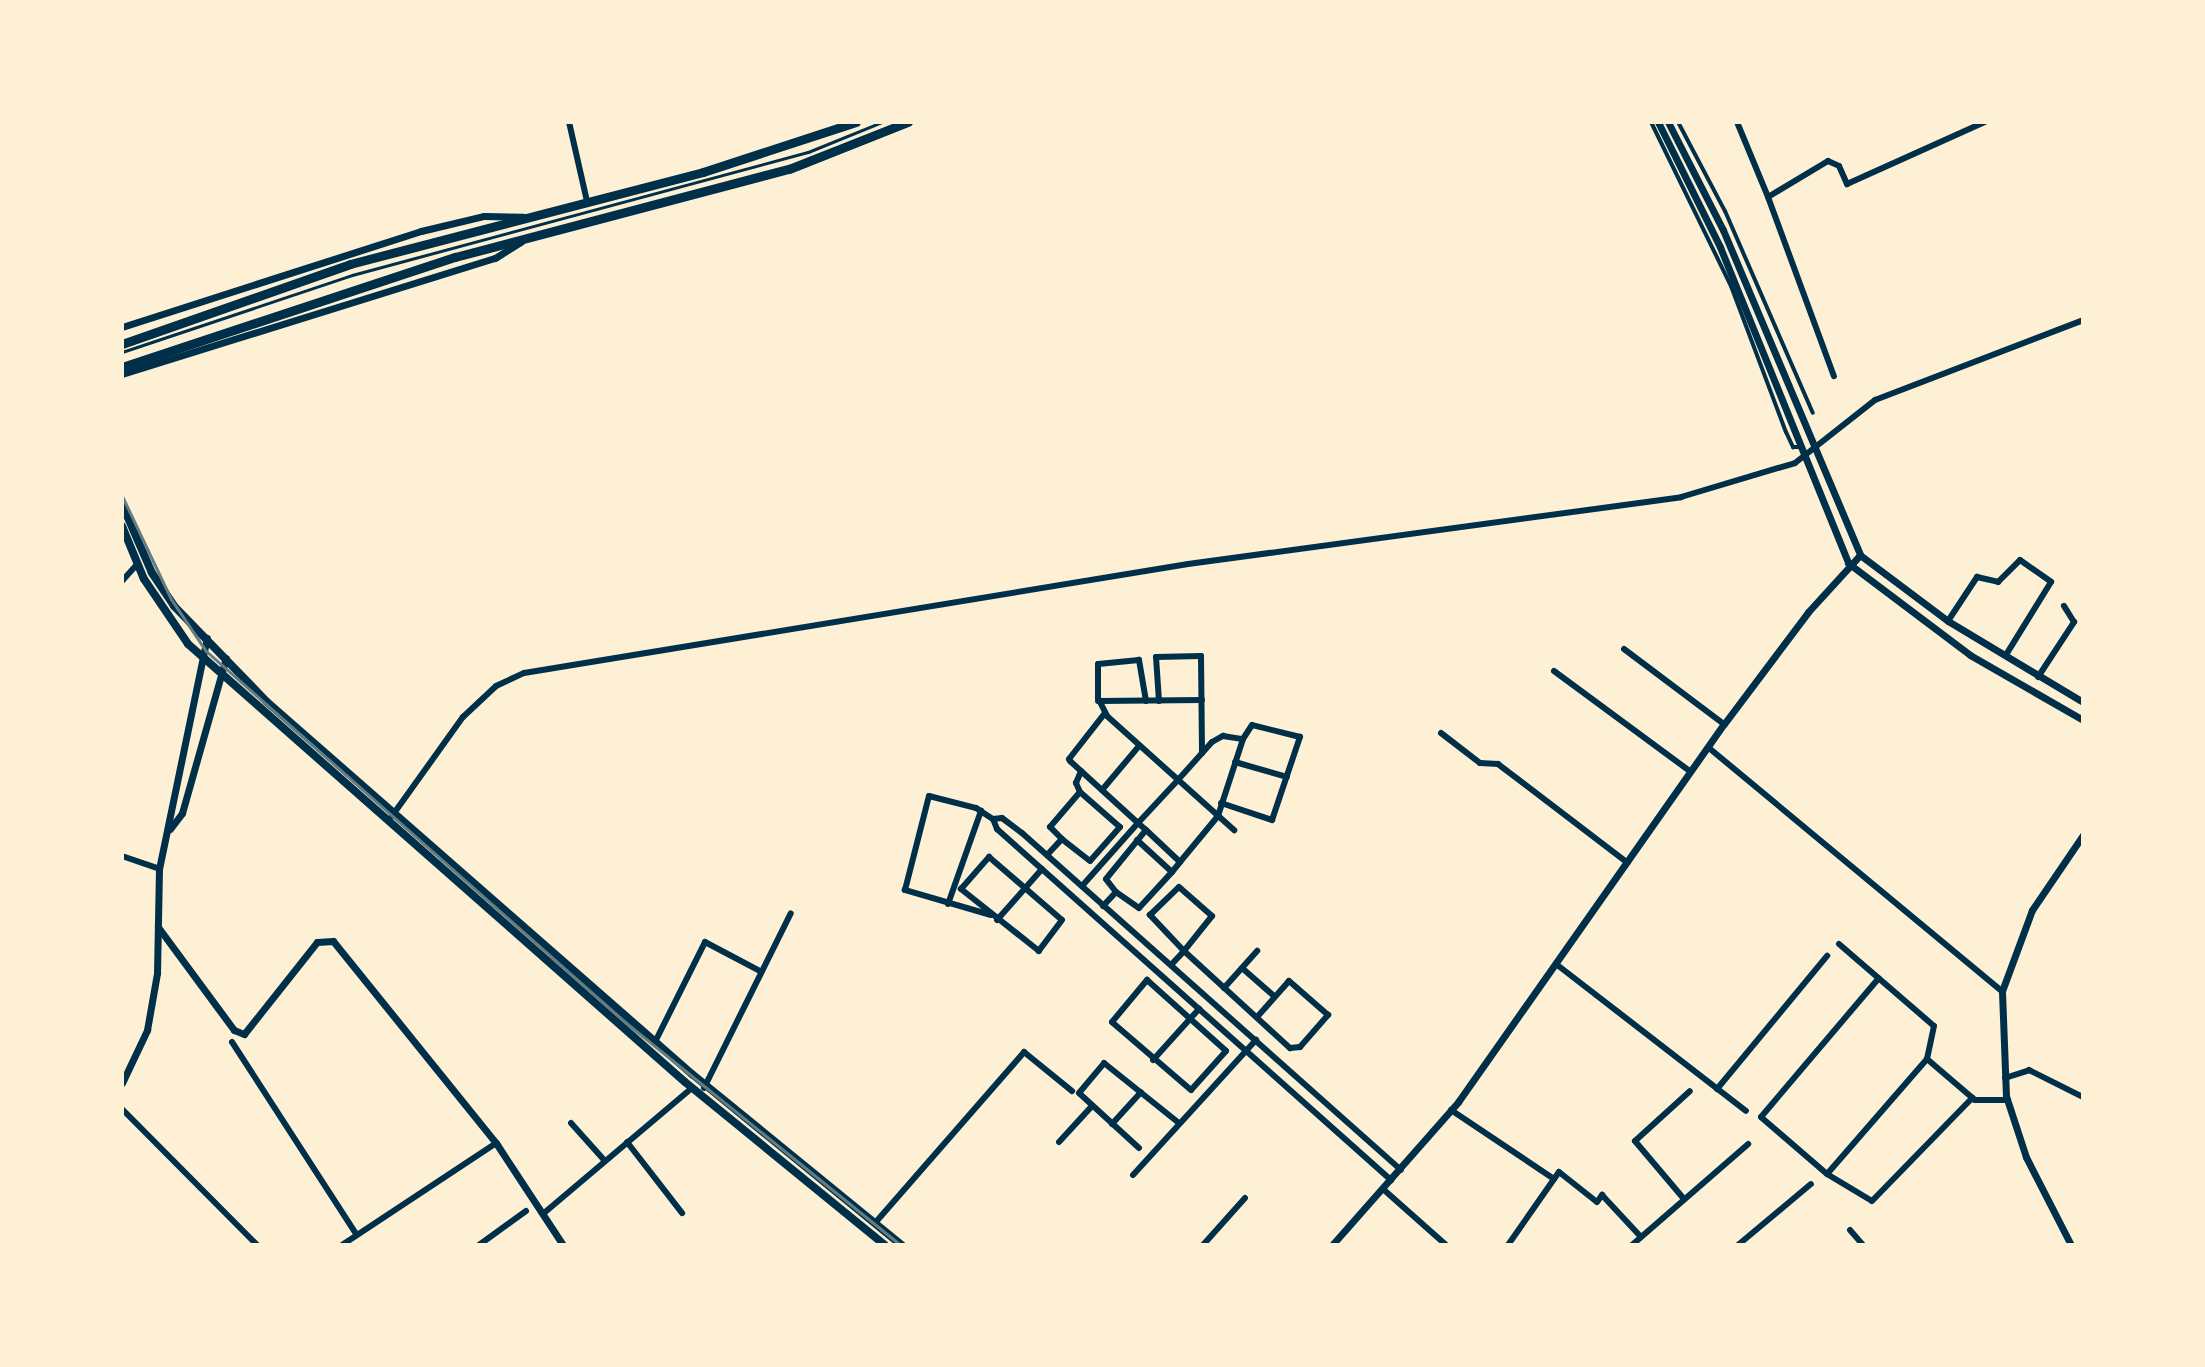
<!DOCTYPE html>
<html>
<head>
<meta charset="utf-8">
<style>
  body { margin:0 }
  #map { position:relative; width:2205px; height:1367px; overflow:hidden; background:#fdf0d5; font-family:"Space Grotesk",sans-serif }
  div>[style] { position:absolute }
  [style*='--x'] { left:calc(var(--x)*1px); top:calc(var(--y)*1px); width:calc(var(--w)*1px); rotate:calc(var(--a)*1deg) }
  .service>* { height:3px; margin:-1.5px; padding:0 1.5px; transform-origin:1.5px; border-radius:1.5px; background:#003049 }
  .pedestrian>* { height:4px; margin:-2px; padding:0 2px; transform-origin:2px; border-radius:2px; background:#003049 }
  .minor>* { height:6px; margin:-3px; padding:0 3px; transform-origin:3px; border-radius:3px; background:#003049 }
  .tertiary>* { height:7px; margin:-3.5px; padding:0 3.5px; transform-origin:3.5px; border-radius:3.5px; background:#003049 }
  .secondary>* { height:8px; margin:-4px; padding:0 4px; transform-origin:4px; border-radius:4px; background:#003049 }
  .primary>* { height:9px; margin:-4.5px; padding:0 4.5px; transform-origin:4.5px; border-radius:4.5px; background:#003049 }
  .rail>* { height:3px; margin:-1.5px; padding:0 1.5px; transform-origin:1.5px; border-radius:1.5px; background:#657d81 }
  span { translate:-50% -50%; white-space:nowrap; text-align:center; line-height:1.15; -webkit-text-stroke:6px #fdf0d5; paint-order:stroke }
  .frame { position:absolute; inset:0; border:124px solid #fdf0d5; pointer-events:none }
</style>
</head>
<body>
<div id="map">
  <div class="service">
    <div style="--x:122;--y:352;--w:243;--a:-18.5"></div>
    <div style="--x:352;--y:275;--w:472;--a:-15.1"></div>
    <div style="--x:808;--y:152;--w:80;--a:-22.1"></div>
  </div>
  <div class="pedestrian">
    <div style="--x:1651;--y:122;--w:182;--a:64"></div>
    <div style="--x:1731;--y:286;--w:156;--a:69.4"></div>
    <div style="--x:1786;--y:432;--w:17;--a:65"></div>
    <div style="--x:1793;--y:447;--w:8;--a:0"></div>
    <div style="--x:1678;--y:122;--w:101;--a:62.2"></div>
    <div style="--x:1725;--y:211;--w:220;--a:66.5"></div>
  </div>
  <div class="minor">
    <div style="--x:569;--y:122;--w:81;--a:77.2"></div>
    <div style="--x:1737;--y:122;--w:81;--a:67.5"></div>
    <div style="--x:1768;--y:197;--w:70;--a:-31"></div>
    <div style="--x:1828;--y:161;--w:12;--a:24"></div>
    <div style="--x:1839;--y:166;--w:20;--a:66"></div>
    <div style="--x:1847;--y:184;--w:151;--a:-24.2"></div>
    <div style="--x:1768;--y:197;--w:191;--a:69.8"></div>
    <div style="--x:122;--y:581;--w:24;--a:-48"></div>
    <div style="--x:1948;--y:621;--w:53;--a:-56.6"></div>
    <div style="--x:1977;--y:577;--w:22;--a:13"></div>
    <div style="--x:1998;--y:582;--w:31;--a:-45"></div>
    <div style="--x:2020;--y:560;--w:38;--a:35"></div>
    <div style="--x:2051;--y:582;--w:86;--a:121.7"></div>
    <div style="--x:1624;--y:649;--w:125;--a:36.9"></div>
    <div style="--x:1554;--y:671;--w:170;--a:36.4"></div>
    <div style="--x:2038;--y:677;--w:66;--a:-56.8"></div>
    <div style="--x:2074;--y:622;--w:19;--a:-122"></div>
    <div style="--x:1098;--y:701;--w:104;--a:-0.6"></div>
    <div style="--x:1146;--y:701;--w:42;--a:-99.7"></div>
    <div style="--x:1139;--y:660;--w:41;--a:174.4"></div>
    <div style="--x:1098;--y:664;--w:34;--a:90"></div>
    <div style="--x:1098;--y:698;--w:20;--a:63"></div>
    <div style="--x:1107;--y:716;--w:171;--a:41.9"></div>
    <div style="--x:1159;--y:701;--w:44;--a:-93.9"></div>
    <div style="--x:1156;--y:657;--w:45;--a:-1.3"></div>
    <div style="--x:1201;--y:656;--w:97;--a:89.4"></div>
    <div style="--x:1441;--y:733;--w:49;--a:37.6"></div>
    <div style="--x:1480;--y:763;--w:18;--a:3"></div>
    <div style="--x:1498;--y:764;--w:163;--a:37.3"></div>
    <div style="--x:1709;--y:748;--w:381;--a:39.7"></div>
    <div style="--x:1235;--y:762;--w:54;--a:16.1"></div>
    <div style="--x:1102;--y:790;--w:57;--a:-49.9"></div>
    <div style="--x:1080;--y:792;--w:10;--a:-114"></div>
    <div style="--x:1076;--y:783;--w:13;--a:-67"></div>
    <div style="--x:1221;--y:803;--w:54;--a:18.4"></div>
    <div style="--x:1272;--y:820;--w:88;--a:-71.4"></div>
    <div style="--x:1300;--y:737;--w:49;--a:-166"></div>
    <div style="--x:1252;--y:725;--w:17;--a:123"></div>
    <div style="--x:392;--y:816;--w:122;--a:-54.4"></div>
    <div style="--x:463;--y:717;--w:45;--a:-43.2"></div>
    <div style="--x:496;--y:686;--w:31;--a:-25"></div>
    <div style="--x:524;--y:673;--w:673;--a:-9.32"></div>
    <div style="--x:1188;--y:564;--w:498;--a:-7.7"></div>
    <div style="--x:1681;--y:497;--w:119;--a:-16.6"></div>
    <div style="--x:1795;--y:463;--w:102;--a:-38.2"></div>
    <div style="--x:1875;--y:400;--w:223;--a:-21"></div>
    <div style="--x:993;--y:819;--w:9;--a:-6"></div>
    <div style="--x:1002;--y:818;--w:25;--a:37"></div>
    <div style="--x:1022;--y:833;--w:507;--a:41.64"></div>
    <div style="--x:1137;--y:840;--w:47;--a:42.4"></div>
    <div style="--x:1172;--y:872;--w:13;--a:-51"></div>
    <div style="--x:1047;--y:855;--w:22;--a:-47"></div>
    <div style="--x:1062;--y:839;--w:17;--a:-135"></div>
    <div style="--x:1050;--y:827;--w:46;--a:-49.4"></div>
    <div style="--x:1080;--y:792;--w:53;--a:41.2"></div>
    <div style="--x:1120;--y:827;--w:45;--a:131.4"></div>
    <div style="--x:1090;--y:861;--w:36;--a:-142"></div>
    <div style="--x:122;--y:856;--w:39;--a:19"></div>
    <div style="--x:989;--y:857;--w:96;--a:40.8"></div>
    <div style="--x:1062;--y:920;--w:39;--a:127"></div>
    <div style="--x:1039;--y:951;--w:100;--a:-141.5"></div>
    <div style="--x:961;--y:889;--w:43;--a:-48.8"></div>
    <div style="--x:1082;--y:886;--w:84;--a:-48.4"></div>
    <div style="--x:1138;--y:823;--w:57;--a:-47.1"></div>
    <div style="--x:1177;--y:781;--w:52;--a:-48.1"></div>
    <div style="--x:1212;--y:742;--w:13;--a:-29"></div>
    <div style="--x:1223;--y:736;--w:20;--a:9"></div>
    <div style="--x:1243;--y:739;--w:81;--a:108"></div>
    <div style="--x:1218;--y:816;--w:60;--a:129.6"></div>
    <div style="--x:1180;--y:862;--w:47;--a:-136.7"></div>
    <div style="--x:1146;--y:830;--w:11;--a:-139"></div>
    <div style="--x:1138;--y:823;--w:92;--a:-137.6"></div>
    <div style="--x:1070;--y:761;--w:2;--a:-117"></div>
    <div style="--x:1069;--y:759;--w:58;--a:-52"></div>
    <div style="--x:1116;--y:892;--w:28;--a:35"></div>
    <div style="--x:1139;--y:908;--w:49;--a:-47.5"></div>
    <div style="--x:948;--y:904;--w:99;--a:-70.5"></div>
    <div style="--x:1103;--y:906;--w:19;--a:-47"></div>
    <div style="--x:1116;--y:892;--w:16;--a:-128"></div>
    <div style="--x:1106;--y:879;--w:63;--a:-50.8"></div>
    <div style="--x:991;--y:915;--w:90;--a:-163.8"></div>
    <div style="--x:905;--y:890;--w:97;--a:-75.7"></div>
    <div style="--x:929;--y:796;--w:49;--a:14.3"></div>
    <div style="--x:976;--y:808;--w:20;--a:33"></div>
    <div style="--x:993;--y:819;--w:11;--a:68"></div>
    <div style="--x:997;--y:829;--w:528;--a:41.7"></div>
    <div style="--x:997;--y:920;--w:68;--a:-48.6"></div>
    <div style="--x:1839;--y:944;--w:125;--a:40.8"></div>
    <div style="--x:1934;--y:1026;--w:34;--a:102"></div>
    <div style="--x:1927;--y:1059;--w:63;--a:40.5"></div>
    <div style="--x:1975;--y:1100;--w:33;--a:0"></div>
    <div style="--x:1556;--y:964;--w:240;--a:37.7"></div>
    <div style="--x:1171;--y:965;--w:19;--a:-47"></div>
    <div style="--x:1184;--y:951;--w:50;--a:-133.4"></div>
    <div style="--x:1150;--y:915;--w:40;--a:-44"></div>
    <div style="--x:1179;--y:887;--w:44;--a:41.3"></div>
    <div style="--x:1212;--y:916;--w:45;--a:128.7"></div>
    <div style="--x:1184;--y:951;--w:144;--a:42.5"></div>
    <div style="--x:1290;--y:1048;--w:10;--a:-6"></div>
    <div style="--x:1300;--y:1047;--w:43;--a:-48.8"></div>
    <div style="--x:1328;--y:1015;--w:52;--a:-138.9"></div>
    <div style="--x:1289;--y:981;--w:48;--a:131.6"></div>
    <div style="--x:1242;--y:968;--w:43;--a:41.2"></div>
    <div style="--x:1147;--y:980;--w:106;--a:41.9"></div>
    <div style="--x:1226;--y:1051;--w:52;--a:131.9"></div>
    <div style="--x:1191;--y:1090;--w:104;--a:-139.3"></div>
    <div style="--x:1112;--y:1022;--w:55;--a:-50.2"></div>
    <div style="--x:1224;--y:988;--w:50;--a:-48.3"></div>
    <div style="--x:232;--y:1042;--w:229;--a:57.1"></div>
    <div style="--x:655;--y:1042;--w:112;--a:-63.4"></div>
    <div style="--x:705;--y:942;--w:64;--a:27.8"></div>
    <div style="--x:1927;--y:1059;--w:152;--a:131"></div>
    <div style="--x:1827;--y:1174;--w:52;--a:31"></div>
    <div style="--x:1872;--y:1201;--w:144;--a:-45.8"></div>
    <div style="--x:1153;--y:1060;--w:69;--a:-48"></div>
    <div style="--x:2005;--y:1078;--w:25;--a:-18"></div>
    <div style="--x:2029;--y:1070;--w:60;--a:26.6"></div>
    <div style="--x:704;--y:1088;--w:195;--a:-63.6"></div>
    <div style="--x:1717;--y:1089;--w:173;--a:-50.4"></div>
    <div style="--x:122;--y:1109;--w:192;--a:45.2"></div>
    <div style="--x:1451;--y:1110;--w:124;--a:33.8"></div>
    <div style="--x:571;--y:1123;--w:51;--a:48.2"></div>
    <div style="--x:1112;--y:1124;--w:43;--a:-47.8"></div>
    <div style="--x:627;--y:1142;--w:90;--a:52.2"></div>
    <div style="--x:1059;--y:1142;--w:49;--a:-47.5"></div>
    <div style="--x:1139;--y:1148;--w:81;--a:-137.5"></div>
    <div style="--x:1079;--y:1093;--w:39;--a:-50"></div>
    <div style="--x:1104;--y:1063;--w:96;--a:38.7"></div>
    <div style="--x:1827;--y:1174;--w:87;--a:-139.2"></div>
    <div style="--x:1761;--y:1117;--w:182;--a:-49.7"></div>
    <div style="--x:1133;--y:1175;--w:183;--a:-47.7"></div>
    <div style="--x:1383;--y:1189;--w:84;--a:41.6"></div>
    <div style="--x:1684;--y:1199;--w:76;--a:-130.2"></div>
    <div style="--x:1635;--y:1141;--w:74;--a:-42.3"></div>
    <div style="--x:544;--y:1213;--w:194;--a:-40.2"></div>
    <div style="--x:875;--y:1223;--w:227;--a:-48.9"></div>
    <div style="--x:1024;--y:1052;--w:62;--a:39.1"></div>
    <div style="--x:1850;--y:1230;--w:20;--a:49"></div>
    <div style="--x:342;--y:1245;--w:185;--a:-33.5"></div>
    <div style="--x:479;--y:1245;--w:58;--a:-35.9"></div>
    <div style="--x:1203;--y:1245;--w:63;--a:-48.2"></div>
    <div style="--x:1508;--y:1245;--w:89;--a:-55.1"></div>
    <div style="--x:1559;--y:1172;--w:48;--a:38.3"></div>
    <div style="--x:1597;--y:1202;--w:9;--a:-54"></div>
    <div style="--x:1602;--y:1195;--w:57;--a:47.1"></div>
    <div style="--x:1632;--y:1245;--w:154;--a:-41"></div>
    <div style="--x:1738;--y:1245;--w:95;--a:-39.9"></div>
  </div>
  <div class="tertiary">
    <div style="--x:1658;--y:122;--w:140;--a:63.6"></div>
    <div style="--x:1720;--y:247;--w:341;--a:67.9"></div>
    <div style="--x:1848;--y:563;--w:153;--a:37"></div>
    <div style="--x:1970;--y:655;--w:130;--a:29.9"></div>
    <div style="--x:1668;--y:122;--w:121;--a:63"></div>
    <div style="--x:1723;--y:230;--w:353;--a:67.1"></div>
    <div style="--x:1860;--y:555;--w:110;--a:36.9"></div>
    <div style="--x:1948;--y:621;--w:157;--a:31"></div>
    <div style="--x:122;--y:327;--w:314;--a:-17.8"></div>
    <div style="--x:421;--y:231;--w:65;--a:-13.4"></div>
    <div style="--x:484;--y:216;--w:39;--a:1"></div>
    <div style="--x:122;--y:374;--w:391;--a:-17.3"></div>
    <div style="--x:495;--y:258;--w:31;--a:-32"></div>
    <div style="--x:170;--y:829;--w:20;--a:-53"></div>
    <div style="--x:182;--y:813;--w:161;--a:-74.2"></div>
    <div style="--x:158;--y:927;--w:128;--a:53.6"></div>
    <div style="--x:234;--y:1030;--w:11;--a:22"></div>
    <div style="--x:244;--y:1034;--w:117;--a:-51.6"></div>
    <div style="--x:317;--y:942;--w:16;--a:-4"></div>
    <div style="--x:333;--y:941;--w:260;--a:51.1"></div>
    <div style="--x:496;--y:1143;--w:122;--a:56.7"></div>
    <div style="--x:122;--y:1083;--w:59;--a:-64.7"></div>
    <div style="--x:147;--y:1030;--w:58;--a:-80"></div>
    <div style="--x:157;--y:973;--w:104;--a:-88.9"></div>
    <div style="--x:159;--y:869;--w:236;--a:-78.3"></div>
    <div style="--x:1332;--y:1245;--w:191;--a:-48.6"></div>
    <div style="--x:1458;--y:1102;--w:462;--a:-54.9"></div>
    <div style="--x:1724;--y:724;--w:140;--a:-53.1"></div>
    <div style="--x:1808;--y:612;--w:77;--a:-47.6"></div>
    <div style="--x:2071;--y:1245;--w:99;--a:-117.1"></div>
    <div style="--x:2026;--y:1157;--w:64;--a:-108.2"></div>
    <div style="--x:2006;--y:1096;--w:105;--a:-92.2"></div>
    <div style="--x:2002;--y:991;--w:86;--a:-69.7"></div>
    <div style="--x:2032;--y:910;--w:91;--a:-55.8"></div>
  </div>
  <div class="secondary">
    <div style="--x:122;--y:504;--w:75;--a:66.5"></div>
    <div style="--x:152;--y:573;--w:40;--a:56"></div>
    <div style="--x:174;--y:606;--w:134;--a:45.9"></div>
    <div style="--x:267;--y:702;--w:565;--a:41.2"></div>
    <div style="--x:692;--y:1074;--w:271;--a:39.2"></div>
    <div style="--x:122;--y:526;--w:57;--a:67.5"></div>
    <div style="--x:144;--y:579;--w:78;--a:55.9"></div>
    <div style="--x:188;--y:644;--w:662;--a:41.39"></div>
    <div style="--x:685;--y:1082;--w:258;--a:39.2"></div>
  </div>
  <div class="primary">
    <div style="--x:122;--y:344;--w:242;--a:-19.3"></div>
    <div style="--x:350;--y:264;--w:365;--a:-14.6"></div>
    <div style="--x:703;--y:172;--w:161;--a:-18.1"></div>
    <div style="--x:122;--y:367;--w:351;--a:-18.3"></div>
    <div style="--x:455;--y:257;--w:345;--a:-14.8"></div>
    <div style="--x:789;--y:169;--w:128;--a:-21.6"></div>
  </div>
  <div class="rail">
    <div style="--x:122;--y:496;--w:114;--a:64.6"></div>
    <div style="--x:171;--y:599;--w:63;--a:56.1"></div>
    <div style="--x:206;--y:651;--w:560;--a:41.52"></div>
    <div style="--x:625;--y:1022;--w:354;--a:39"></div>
  </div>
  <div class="frame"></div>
</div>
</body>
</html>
